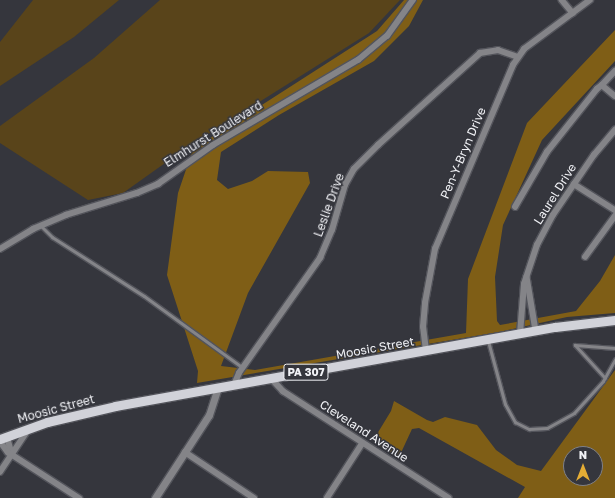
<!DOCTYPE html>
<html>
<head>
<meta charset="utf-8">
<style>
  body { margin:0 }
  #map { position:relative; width:615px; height:498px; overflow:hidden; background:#35363d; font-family:"Golos Text",sans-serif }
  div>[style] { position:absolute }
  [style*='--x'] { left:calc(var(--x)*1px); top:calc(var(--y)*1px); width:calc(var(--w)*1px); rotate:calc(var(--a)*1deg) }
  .green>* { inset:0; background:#59441a }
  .forest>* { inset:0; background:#7f5e16 }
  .roads { filter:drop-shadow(1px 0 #53545b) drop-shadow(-1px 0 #53545b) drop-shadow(0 1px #53545b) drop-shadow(0 -1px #53545b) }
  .service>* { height:3px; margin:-1.5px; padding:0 1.5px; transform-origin:1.5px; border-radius:1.5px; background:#848488 }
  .minor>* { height:5.5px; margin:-2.75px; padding:0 2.75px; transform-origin:2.75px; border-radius:2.75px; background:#848488 }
  .tertiary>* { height:7px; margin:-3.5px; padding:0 3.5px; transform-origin:3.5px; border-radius:3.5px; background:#848488 }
  .primary>* { height:9px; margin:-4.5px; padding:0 4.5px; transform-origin:4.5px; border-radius:4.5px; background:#d1d2d9 }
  span { translate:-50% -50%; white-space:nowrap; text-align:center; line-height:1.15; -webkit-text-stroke:3px #35363d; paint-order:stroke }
  .shield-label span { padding:1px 3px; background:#35363d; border:1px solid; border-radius:3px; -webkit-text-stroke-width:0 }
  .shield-label { font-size:11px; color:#f1f2f6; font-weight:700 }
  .street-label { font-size:12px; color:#f1f2f6 }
  .north { position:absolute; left:563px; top:446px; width:40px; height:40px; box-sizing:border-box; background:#35363d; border:1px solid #808187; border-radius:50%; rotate:0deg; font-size:11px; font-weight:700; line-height:16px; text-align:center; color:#f1f2f6 }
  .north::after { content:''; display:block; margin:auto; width:14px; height:18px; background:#e5ad35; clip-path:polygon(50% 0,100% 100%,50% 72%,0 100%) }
</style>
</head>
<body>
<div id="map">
  <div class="green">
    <div style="clip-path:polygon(33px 0,119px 0,74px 37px,0 86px,0 42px)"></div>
    <div style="clip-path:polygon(160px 0,400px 0,369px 33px,189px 146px,123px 193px,88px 200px,0 143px,0 126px,94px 58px)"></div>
  </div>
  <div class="forest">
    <div style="clip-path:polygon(404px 0,423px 0,409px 26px,374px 61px,279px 115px,221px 152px,217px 180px,228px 189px,252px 181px,268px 171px,308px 172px,310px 183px,248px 293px,221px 366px,255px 370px,466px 333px,468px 279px,527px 123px,615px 30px,615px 61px,542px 140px,503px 225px,495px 277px,497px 321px,500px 325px,576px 311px,600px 281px,615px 255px,615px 313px,567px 317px,499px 332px,197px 383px,198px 371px,167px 275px,178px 193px,193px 149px,377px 31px)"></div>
    <div style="clip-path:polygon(evenodd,615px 370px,615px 498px,518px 498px,525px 487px,419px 428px,412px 429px,399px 457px,375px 443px,374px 439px,391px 411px,394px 401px,427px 420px,433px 422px,445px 417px,477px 425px,496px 450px,517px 465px,541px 471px,615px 370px,571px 454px,595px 454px,595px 478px,571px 478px,571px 454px)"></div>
  </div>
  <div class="roads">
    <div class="service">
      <div style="--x:41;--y:226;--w:16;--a:45"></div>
      <div style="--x:52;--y:237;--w:109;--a:32.7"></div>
      <div style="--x:144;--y:296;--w:122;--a:36"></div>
      <div style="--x:488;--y:341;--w:65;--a:74.9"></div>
      <div style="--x:505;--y:404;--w:21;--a:61"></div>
      <div style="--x:515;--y:422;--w:16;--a:27"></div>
      <div style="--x:529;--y:429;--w:18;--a:-3"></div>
      <div style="--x:547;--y:428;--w:31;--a:-29"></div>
      <div style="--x:574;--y:413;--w:43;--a:-47.8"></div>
      <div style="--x:603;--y:381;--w:25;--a:-61"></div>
      <div style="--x:605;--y:378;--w:45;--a:-132.3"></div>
      <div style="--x:575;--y:345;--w:40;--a:4.3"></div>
    </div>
    <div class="minor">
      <div style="--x:562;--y:0;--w:17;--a:50"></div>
      <div style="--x:602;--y:85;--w:19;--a:-47"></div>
      <div style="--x:574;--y:184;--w:49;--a:32.4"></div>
      <div style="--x:515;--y:207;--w:64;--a:-59.8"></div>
      <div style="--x:547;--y:152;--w:80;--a:-51.6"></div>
      <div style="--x:597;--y:89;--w:6;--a:-39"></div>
      <div style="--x:602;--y:85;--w:17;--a:40"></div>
      <div style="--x:0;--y:249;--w:39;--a:-31"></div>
      <div style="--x:33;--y:229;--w:36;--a:-23"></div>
      <div style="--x:66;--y:215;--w:74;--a:-17.2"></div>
      <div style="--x:137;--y:193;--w:23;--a:-23"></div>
      <div style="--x:158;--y:184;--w:67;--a:-35.3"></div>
      <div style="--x:213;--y:145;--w:168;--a:-30.4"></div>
      <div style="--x:358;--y:60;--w:38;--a:-40"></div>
      <div style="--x:387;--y:36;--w:44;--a:-54.2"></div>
      <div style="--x:585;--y:257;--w:51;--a:-53.8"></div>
      <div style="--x:527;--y:277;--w:55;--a:80.5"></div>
      <div style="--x:520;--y:334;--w:50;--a:-85.4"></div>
      <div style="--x:524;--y:284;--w:41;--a:-71.6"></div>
      <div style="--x:537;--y:245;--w:34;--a:-62"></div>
      <div style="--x:553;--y:215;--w:73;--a:-55.7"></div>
      <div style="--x:594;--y:155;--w:33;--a:-50"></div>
      <div style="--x:426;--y:351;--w:24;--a:-97"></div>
      <div style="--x:423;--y:327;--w:24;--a:-85"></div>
      <div style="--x:425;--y:303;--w:55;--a:-79.5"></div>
      <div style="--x:435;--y:249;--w:200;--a:-67"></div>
      <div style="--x:513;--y:65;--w:19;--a:-55"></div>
      <div style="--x:524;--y:49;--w:82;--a:-36.6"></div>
      <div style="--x:271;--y:378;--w:18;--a:47"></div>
      <div style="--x:283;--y:391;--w:197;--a:32.8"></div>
      <div style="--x:234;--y:385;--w:13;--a:-67"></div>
      <div style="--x:239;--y:373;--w:141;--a:-54.8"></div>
      <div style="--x:320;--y:258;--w:30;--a:-67"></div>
      <div style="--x:332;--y:230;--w:47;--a:-73.9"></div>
      <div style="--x:345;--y:185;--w:18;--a:-61"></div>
      <div style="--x:354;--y:169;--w:34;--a:-45"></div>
      <div style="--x:378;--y:145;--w:137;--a:-42"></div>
      <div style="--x:480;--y:53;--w:18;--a:-9"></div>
      <div style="--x:498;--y:50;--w:21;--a:19"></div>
      <div style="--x:7;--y:436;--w:19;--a:74"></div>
      <div style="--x:0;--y:441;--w:14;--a:54"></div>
      <div style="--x:8;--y:452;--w:85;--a:32.9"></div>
      <div style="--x:185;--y:452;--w:83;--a:33.7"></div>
      <div style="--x:0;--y:472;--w:50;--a:-56.3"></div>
      <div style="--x:327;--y:498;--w:64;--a:-57.1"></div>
    </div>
    <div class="tertiary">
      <div style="--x:155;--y:498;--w:99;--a:-57"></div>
      <div style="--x:209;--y:415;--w:28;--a:-72"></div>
    </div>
    <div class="primary">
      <div style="--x:0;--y:439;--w:50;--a:-19.9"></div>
      <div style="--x:47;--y:422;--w:70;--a:-13.2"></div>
      <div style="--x:115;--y:406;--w:447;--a:-10.2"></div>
      <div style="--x:555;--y:327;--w:60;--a:-6.7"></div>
    </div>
  </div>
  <div class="shield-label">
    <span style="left:306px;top:372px">PA 307</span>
  </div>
  <div class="street-label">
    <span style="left:213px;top:134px;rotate:-32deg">Elmhurst Boulevard</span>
    <span style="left:463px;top:153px;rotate:-67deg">Pen-Y-Bryn Drive</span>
    <span style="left:555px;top:194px;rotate:-58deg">Laurel Drive</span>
    <span style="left:329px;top:205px;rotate:-70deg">Leslie Drive</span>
    <span style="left:375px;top:348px;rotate:-10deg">Moosic Street</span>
    <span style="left:56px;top:409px;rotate:-15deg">Moosic Street</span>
    <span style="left:364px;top:431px;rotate:33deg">Cleveland Avenue</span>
  </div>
  <div class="north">N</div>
</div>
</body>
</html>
